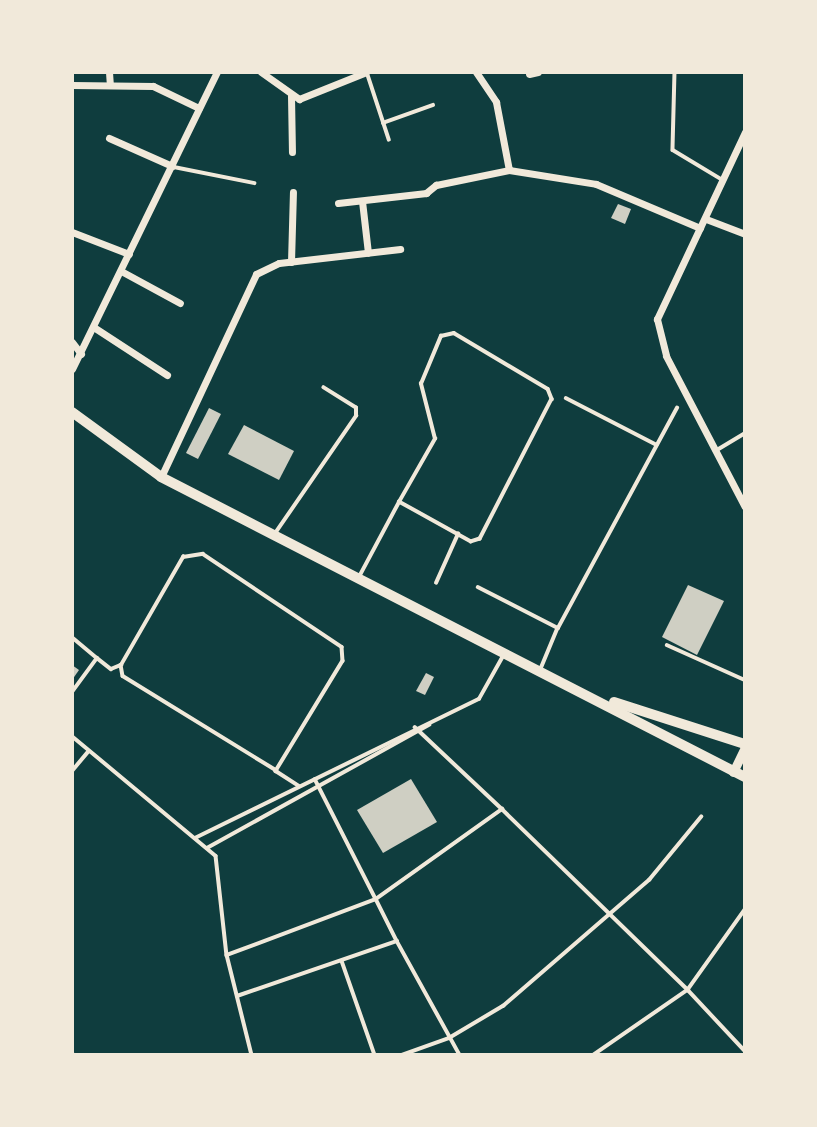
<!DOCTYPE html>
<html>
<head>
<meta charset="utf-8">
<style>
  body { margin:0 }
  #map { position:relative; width:817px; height:1127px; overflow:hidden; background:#0f3d3e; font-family:"Source Sans 3",sans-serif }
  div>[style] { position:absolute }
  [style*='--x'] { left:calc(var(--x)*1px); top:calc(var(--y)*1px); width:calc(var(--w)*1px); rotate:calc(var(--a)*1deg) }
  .building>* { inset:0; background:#cfcfc3 }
  .service>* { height:3.5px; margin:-1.75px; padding:0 1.75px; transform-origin:1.75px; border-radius:1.75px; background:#f1e9da }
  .minor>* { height:7px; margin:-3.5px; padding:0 3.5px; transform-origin:3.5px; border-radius:3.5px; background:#f1e9da }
  .tertiary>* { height:9px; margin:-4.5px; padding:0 4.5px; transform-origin:4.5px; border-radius:4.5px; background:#f1e9da }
  .primary>* { height:10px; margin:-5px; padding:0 5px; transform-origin:5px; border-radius:5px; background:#f1e9da }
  span { translate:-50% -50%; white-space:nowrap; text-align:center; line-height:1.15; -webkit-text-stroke:5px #f1e9da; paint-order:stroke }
  .frame { position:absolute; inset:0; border:74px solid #f1e9da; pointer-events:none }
</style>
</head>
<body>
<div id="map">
  <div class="building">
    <div style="clip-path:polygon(618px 204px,631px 209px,625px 224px,611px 218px)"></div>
    <div style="clip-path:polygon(209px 408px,221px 414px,198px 459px,186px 453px)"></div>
    <div style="clip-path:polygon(244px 425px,294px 451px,279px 480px,228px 454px)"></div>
    <div style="clip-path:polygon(688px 585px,724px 601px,697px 655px,662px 637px)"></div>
    <div style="clip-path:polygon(72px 665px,79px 670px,72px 680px)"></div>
    <div style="clip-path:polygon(426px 673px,434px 677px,425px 695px,416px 691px)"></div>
    <div style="clip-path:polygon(411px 779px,437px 822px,383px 853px,357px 810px)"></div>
  </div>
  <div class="service">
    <div style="--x:367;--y:72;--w:71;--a:71.8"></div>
    <div style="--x:675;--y:72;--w:78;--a:91.5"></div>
    <div style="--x:673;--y:150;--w:56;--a:31.1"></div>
    <div style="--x:383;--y:123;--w:53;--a:-19.8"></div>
    <div style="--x:174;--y:167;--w:82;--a:11.3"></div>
    <div style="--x:566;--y:398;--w:102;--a:27.3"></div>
    <div style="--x:717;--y:450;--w:33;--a:-31"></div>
    <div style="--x:276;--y:532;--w:141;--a:-55.4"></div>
    <div style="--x:356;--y:416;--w:8;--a:-90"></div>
    <div style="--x:356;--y:408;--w:38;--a:-148"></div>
    <div style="--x:359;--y:577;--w:85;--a:-61.9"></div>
    <div style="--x:399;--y:502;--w:73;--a:-60.3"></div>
    <div style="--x:435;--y:439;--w:57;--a:-104.3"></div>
    <div style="--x:421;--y:384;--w:52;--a:-67.4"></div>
    <div style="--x:441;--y:336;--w:13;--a:-13"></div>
    <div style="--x:454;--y:333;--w:109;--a:30.8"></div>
    <div style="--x:548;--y:389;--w:11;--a:68"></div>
    <div style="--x:552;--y:399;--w:157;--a:117.2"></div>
    <div style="--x:480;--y:539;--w:9;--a:162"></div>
    <div style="--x:471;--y:542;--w:82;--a:-150.9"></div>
    <div style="--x:436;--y:583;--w:54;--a:-65.8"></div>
    <div style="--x:478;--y:587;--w:90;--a:27.1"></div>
    <div style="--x:558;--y:628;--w:44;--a:112.5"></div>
    <div style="--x:558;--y:628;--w:250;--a:-61.6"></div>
    <div style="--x:72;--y:637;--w:33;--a:40"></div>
    <div style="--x:667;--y:645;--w:85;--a:24.2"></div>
    <div style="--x:121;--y:665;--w:11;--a:80"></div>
    <div style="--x:123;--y:676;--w:180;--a:31.6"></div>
    <div style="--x:72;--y:692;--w:42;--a:-53.7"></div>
    <div style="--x:97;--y:658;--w:18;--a:38"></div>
    <div style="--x:111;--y:669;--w:11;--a:-22"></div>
    <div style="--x:121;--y:665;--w:125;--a:-60.1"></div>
    <div style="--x:183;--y:557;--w:20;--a:-9"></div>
    <div style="--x:203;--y:554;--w:167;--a:33.8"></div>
    <div style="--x:342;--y:647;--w:14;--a:86"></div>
    <div style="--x:343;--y:661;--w:129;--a:121.3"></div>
    <div style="--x:276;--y:771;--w:27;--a:33"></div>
    <div style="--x:415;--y:727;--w:120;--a:43.3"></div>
    <div style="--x:72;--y:736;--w:187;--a:39.8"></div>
    <div style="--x:216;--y:856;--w:100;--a:83.7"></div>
    <div style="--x:227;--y:955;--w:103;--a:76"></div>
    <div style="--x:72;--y:771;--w:25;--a:-50"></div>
    <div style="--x:315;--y:779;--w:135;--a:63.1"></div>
    <div style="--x:376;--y:899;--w:155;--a:-35.5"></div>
    <div style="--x:502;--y:809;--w:260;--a:44.2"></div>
    <div style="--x:688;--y:990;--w:114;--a:145.3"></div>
    <div style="--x:195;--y:838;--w:316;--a:-26.1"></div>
    <div style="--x:479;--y:699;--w:49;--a:-60.8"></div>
    <div style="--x:207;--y:848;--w:254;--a:-29"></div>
    <div style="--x:745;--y:910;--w:98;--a:125.5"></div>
    <div style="--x:688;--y:990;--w:83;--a:46.9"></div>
    <div style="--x:227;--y:955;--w:159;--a:-20.6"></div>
    <div style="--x:376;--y:899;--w:47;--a:63.4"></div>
    <div style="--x:342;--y:961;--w:100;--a:70.7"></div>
    <div style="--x:237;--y:996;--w:169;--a:-19"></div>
    <div style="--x:397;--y:941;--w:130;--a:61.1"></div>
    <div style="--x:72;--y:1049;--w:6;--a:81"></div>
    <div style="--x:402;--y:1055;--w:50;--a:-19.9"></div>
    <div style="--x:449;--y:1038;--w:63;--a:-30.7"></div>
    <div style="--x:503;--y:1006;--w:193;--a:-40.8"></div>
    <div style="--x:649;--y:880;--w:82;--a:-50.5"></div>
  </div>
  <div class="minor">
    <div style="--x:109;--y:72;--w:13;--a:86"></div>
    <div style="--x:261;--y:72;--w:47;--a:35.4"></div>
    <div style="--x:299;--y:99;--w:72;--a:-21.9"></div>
    <div style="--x:476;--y:72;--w:36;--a:56"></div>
    <div style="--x:496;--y:102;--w:69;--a:79.2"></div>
    <div style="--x:529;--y:74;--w:9;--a:-13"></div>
    <div style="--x:72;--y:85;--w:81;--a:0.7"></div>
    <div style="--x:153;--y:86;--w:51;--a:25.6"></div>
    <div style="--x:291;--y:96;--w:56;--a:89"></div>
    <div style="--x:745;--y:132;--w:207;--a:115.2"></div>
    <div style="--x:657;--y:319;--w:38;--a:76"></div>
    <div style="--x:666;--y:356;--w:170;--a:62.4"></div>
    <div style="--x:109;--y:138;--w:69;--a:24"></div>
    <div style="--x:362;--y:201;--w:52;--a:83.4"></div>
    <div style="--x:338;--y:203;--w:89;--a:-6.5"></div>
    <div style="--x:426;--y:193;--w:13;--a:-39"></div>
    <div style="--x:436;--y:185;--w:75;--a:-11.6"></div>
    <div style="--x:509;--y:170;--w:88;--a:9.1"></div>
    <div style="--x:596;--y:184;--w:113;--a:22.9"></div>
    <div style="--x:706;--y:219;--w:42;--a:21"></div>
    <div style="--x:72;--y:232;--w:61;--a:21.1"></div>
    <div style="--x:291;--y:262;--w:70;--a:-88.4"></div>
    <div style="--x:121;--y:271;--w:67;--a:28.5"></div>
    <div style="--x:95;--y:328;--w:86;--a:33.1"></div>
    <div style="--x:72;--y:342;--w:15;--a:53"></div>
    <div style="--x:72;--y:369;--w:331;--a:-64"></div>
    <div style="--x:161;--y:477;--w:224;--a:-64.9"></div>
    <div style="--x:256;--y:274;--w:25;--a:-26"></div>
    <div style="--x:279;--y:263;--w:122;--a:-6.6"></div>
  </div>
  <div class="tertiary">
    <div style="--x:733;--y:772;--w:28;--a:-64"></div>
  </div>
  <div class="primary">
    <div style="--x:72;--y:412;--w:110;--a:36.1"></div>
    <div style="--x:161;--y:477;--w:657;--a:27.19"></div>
    <div style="--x:614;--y:702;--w:138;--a:17.8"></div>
  </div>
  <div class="frame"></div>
</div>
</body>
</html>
